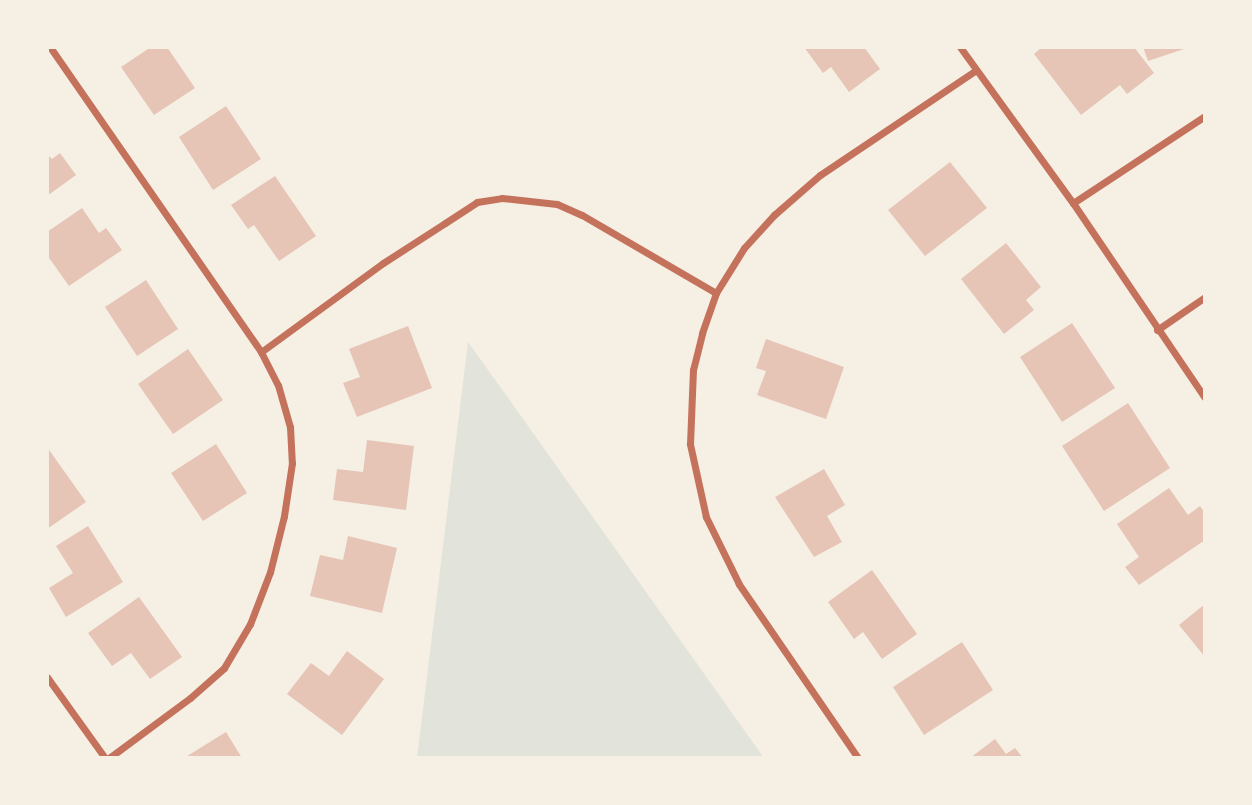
<!DOCTYPE html>
<html>
<head>
<meta charset="utf-8">
<style>
  body { margin:0 }
  #map { position:relative; width:1252px; height:805px; overflow:hidden; background:#f6efe4; font-family:"Noto Sans",sans-serif }
  div>[style] { position:absolute }
  [style*='--x'] { left:calc(var(--x)*1px); top:calc(var(--y)*1px); width:calc(var(--w)*1px); rotate:calc(var(--a)*1deg) }
  .green>* { inset:0; background:#e2e4dc }
  .building>* { inset:0; background:#e6c5b7 }
  .minor>* { height:7px; margin:-3.5px; padding:0 3.5px; transform-origin:3.5px; border-radius:3.5px; background:#c5725c }
  span { translate:-50% -50%; white-space:nowrap; text-align:center; line-height:1.15; -webkit-text-stroke:5px #f6efe4; paint-order:stroke }
  .frame { position:absolute; inset:0; border:49px solid #f6efe4; pointer-events:none }
</style>
</head>
<body>
<div id="map">
  <div class="green">
    <div style="clip-path:polygon(468px 342px,511px 402px,764px 758px,417px 758px)"></div>
  </div>
  <div class="building">
    <div style="clip-path:polygon(151px 47px,167px 47px,195px 88px,154px 115px,121px 67px)"></div>
    <div style="clip-path:polygon(804px 47px,864px 47px,880px 69px,849px 92px,831px 67px,823px 73px)"></div>
    <div style="clip-path:polygon(1042px 47px,1134px 47px,1154px 73px,1127px 94px,1120px 85px,1081px 115px,1034px 54px)"></div>
    <div style="clip-path:polygon(1143px 47px,1187px 47px,1187px 48px,1148px 61px)"></div>
    <div style="clip-path:polygon(226px 106px,261px 159px,213px 190px,179px 137px)"></div>
    <div style="clip-path:polygon(60px 153px,76px 175px,47px 196px,47px 154px,52px 159px)"></div>
    <div style="clip-path:polygon(950px 162px,987px 208px,925px 256px,888px 210px)"></div>
    <div style="clip-path:polygon(275px 176px,316px 236px,279px 261px,254px 225px,248px 229px,231px 205px)"></div>
    <div style="clip-path:polygon(82px 208px,99px 233px,106px 228px,122px 250px,69px 286px,47px 255px,47px 232px)"></div>
    <div style="clip-path:polygon(1006px 243px,1041px 287px,1026px 300px,1034px 310px,1004px 334px,961px 279px)"></div>
    <div style="clip-path:polygon(146px 280px,178px 329px,137px 356px,105px 307px)"></div>
    <div style="clip-path:polygon(1072px 323px,1115px 388px,1062px 422px,1020px 357px)"></div>
    <div style="clip-path:polygon(408px 326px,432px 388px,357px 417px,343px 383px,360px 377px,349px 349px)"></div>
    <div style="clip-path:polygon(766px 339px,844px 367px,826px 419px,757px 395px,766px 371px,756px 368px)"></div>
    <div style="clip-path:polygon(188px 349px,223px 400px,173px 434px,138px 384px)"></div>
    <div style="clip-path:polygon(1128px 403px,1170px 468px,1104px 511px,1062px 446px)"></div>
    <div style="clip-path:polygon(367px 440px,414px 446px,406px 510px,333px 500px,337px 469px,363px 472px)"></div>
    <div style="clip-path:polygon(216px 444px,247px 493px,203px 521px,171px 473px)"></div>
    <div style="clip-path:polygon(47px 447px,86px 502px,47px 529px)"></div>
    <div style="clip-path:polygon(824px 469px,845px 505px,827px 516px,842px 542px,814px 557px,775px 497px)"></div>
    <div style="clip-path:polygon(1169px 488px,1188px 515px,1200px 506px,1205px 513px,1205px 540px,1139px 585px,1125px 567px,1139px 557px,1117px 524px)"></div>
    <div style="clip-path:polygon(88px 526px,123px 582px,66px 617px,49px 588px,73px 573px,56px 546px)"></div>
    <div style="clip-path:polygon(348px 536px,397px 548px,382px 613px,310px 596px,320px 555px,343px 560px)"></div>
    <div style="clip-path:polygon(872px 570px,917px 634px,882px 659px,863px 632px,854px 639px,828px 602px)"></div>
    <div style="clip-path:polygon(139px 597px,182px 657px,150px 679px,131px 653px,112px 666px,88px 633px)"></div>
    <div style="clip-path:polygon(1205px 604px,1205px 657px,1179px 625px)"></div>
    <div style="clip-path:polygon(962px 642px,993px 690px,924px 735px,893px 687px)"></div>
    <div style="clip-path:polygon(347px 651px,384px 679px,342px 735px,287px 694px,311px 663px,329px 676px)"></div>
    <div style="clip-path:polygon(226px 732px,242px 758px,184px 758px)"></div>
    <div style="clip-path:polygon(995px 739px,1006px 754px,1015px 748px,1023px 758px,970px 758px)"></div>
  </div>
  <div class="minor">
    <div style="--x:50;--y:47;--w:371;--a:55.3"></div>
    <div style="--x:261;--y:352;--w:37;--a:63"></div>
    <div style="--x:278;--y:385;--w:44;--a:74.1"></div>
    <div style="--x:290;--y:427;--w:36;--a:87"></div>
    <div style="--x:292;--y:463;--w:54;--a:98.6"></div>
    <div style="--x:284;--y:516;--w:58;--a:104"></div>
    <div style="--x:270;--y:572;--w:56;--a:111"></div>
    <div style="--x:250;--y:624;--w:51;--a:120.6"></div>
    <div style="--x:224;--y:668;--w:45;--a:138.6"></div>
    <div style="--x:190;--y:698;--w:101;--a:143.5"></div>
    <div style="--x:960;--y:47;--w:193;--a:54.1"></div>
    <div style="--x:1073;--y:203;--w:235;--a:55.9"></div>
    <div style="--x:1073;--y:203;--w:158;--a:-33.4"></div>
    <div style="--x:1157;--y:330;--w:58;--a:-34.5"></div>
    <div style="--x:261;--y:352;--w:151;--a:-36.1"></div>
    <div style="--x:383;--y:263;--w:74;--a:-32.8"></div>
    <div style="--x:445;--y:223;--w:38;--a:-33"></div>
    <div style="--x:477;--y:202;--w:25;--a:-9"></div>
    <div style="--x:502;--y:198;--w:55;--a:6.2"></div>
    <div style="--x:557;--y:204;--w:27;--a:24"></div>
    <div style="--x:582;--y:215;--w:155;--a:30.2"></div>
    <div style="--x:47;--y:677;--w:100;--a:54.4"></div>
    <div style="--x:858;--y:758;--w:211;--a:-124.4"></div>
    <div style="--x:739;--y:584;--w:75;--a:-116.2"></div>
    <div style="--x:706;--y:517;--w:75;--a:-102.4"></div>
    <div style="--x:690;--y:444;--w:74;--a:-87.7"></div>
    <div style="--x:693;--y:370;--w:38;--a:-76"></div>
    <div style="--x:702;--y:333;--w:42;--a:-70.7"></div>
    <div style="--x:716;--y:293;--w:53;--a:-58.1"></div>
    <div style="--x:744;--y:248;--w:45;--a:-47.7"></div>
    <div style="--x:774;--y:215;--w:61;--a:-41"></div>
    <div style="--x:820;--y:175;--w:188;--a:-33.9"></div>
  </div>
  <div class="frame"></div>
</div>
</body>
</html>
